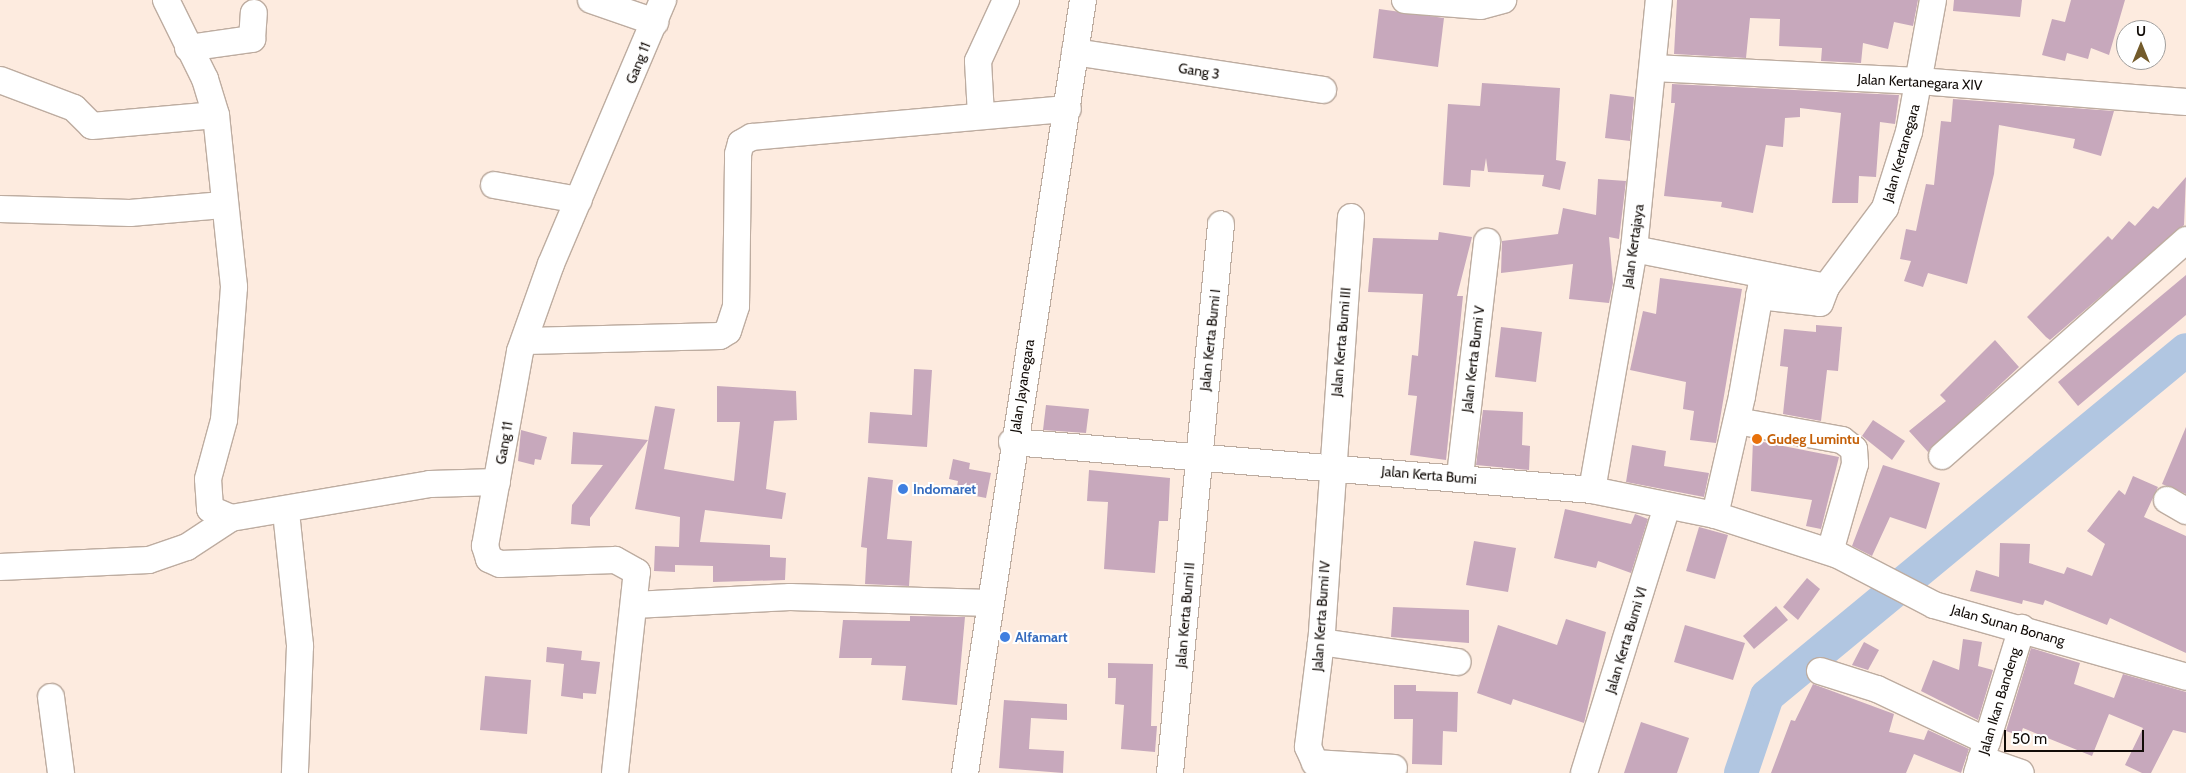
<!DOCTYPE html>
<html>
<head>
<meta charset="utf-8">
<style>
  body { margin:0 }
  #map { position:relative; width:2186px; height:773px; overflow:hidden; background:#fdebdf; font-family:Cabin,sans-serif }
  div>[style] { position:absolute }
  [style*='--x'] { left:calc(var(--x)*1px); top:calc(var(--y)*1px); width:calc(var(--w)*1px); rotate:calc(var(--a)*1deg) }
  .river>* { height:34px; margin:-17px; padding:0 17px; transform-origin:17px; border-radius:17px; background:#b1c6e1 }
  .building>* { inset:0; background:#c7a8bc }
  .roads { filter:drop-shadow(1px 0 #bdaca0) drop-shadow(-1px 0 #bdaca0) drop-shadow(0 1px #bdaca0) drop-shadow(0 -1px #bdaca0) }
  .minor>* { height:26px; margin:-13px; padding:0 13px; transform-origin:13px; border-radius:13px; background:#fff }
  .dots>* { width:14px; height:14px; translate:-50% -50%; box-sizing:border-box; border:2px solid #fff; border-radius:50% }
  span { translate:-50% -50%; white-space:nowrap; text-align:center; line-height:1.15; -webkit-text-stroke:4px #fff; paint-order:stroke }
  .street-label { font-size:14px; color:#120c08 }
  .food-label { font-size:14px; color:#c56008; font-weight:700 }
  .left { translate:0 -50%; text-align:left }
  .shop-label { font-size:14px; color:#366cbe; font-weight:700 }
  .north { position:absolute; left:2116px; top:20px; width:50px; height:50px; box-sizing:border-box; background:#fff; border:1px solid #a09e9c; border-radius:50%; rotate:0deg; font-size:14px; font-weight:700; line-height:20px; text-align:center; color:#120c08 }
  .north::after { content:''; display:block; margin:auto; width:18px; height:22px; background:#735b2b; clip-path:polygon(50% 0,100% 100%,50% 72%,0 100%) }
  .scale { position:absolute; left:2004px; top:730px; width:140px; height:22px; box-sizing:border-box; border:2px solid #120c08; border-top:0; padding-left:6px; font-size:15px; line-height:18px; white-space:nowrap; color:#120c08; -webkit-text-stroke:4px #fff; paint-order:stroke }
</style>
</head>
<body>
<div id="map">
  <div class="river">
    <div style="--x:1741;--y:773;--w:81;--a:-71.3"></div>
    <div style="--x:1767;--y:696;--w:543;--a:-39.55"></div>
  </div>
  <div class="building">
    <div style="clip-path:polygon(1677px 0,1918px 0,1913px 26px,1894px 22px,1888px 49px,1863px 43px,1861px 63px,1821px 61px,1822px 48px,1779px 46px,1780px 19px,1750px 18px,1746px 58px,1674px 54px)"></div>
    <div style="clip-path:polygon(1954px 0,2022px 0,2020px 17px,1953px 11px)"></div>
    <div style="clip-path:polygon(2071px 0,2125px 0,2109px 55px,2091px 48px,2088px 59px,2067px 53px,2065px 61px,2042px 55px,2052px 19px,2065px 22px)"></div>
    <div style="clip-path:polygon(1379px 9px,1444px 18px,1438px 67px,1373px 58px)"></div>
    <div style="clip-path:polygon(1482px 83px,1560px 88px,1556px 160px,1566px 162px,1560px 190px,1542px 186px,1544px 175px,1488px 172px,1486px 158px,1484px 171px,1471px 170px,1470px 187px,1443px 185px,1448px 104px,1480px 106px)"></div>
    <div style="clip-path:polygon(1672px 84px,1899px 95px,1895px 124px,1880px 122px,1876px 177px,1859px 176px,1858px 203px,1832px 203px,1841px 113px,1800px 108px,1800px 117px,1785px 118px,1783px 147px,1766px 145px,1753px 213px,1721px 207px,1722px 202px,1664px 196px,1675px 103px,1671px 103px)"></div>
    <div style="clip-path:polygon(1610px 94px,1634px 97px,1630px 141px,1605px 138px)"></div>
    <div style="clip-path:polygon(1953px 99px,2114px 111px,2101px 156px,2073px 148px,2075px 139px,1999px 125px,1994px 174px,1967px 284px,1928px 273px,1923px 287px,1904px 281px,1911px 261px,1900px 259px,1906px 229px,1916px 231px,1926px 184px,1934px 185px,1941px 121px,1951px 122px)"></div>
    <div style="clip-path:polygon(2186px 177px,2184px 225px,2050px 340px,2046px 337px,2027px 317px,2108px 236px,2112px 240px,2129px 221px,2135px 226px,2153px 206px,2158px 209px)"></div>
    <div style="clip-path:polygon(1598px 179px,1626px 181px,1619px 239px,1609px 237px,1613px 283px,1609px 303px,1569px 299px,1573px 264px,1501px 273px,1502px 241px,1558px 234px,1563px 208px,1596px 215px)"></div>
    <div style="clip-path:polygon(1439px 232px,1472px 237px,1457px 296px,1463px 296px,1446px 460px,1410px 455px,1417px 396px,1408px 395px,1412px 355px,1418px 356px,1423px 294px,1368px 292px,1373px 238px,1438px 240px)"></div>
    <div style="clip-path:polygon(2186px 275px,2186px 315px,2078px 406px,2058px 382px)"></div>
    <div style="clip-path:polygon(1660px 278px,1742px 289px,1716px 443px,1690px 440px,1694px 411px,1683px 409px,1686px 382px,1630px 370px,1643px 311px,1656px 314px)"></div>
    <div style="clip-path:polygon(1816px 325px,1842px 327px,1838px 371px,1827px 370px,1821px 421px,1783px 414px,1788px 367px,1780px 366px,1784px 329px,1816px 332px)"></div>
    <div style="clip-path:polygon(1501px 327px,1542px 332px,1536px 382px,1495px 377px)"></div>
    <div style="clip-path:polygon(1995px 340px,2019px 367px,1928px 452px,1909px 431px,1946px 401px,1940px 395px)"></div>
    <div style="clip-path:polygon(914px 369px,932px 370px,927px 447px,868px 443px,870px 412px,912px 415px)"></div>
    <div style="clip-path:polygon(717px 386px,796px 391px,797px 420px,774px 421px,766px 489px,786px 493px,782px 519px,705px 510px,700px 542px,770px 545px,770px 557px,786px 558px,785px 580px,713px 582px,713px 566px,675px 565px,675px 572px,654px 571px,655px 546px,679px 547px,680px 517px,635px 509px,655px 406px,675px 409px,664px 469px,734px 481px,740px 422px,717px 422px)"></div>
    <div style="clip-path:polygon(1046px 405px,1089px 409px,1086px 433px,1043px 430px)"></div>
    <div style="clip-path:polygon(1483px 410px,1523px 412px,1522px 445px,1530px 446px,1529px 470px,1476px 465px)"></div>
    <div style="clip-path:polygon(1873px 420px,1905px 441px,1892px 460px,1862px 436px)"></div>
    <div style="clip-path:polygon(2186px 427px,2186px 494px,2162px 484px)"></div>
    <div style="clip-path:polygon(521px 430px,547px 437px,541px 460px,535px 459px,534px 465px,518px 461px)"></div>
    <div style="clip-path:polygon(573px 432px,648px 440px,590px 518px,590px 526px,571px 524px,572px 505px,603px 465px,571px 464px)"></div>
    <div style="clip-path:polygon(1753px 440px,1839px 457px,1821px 529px,1806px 526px,1812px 500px,1751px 491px)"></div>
    <div style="clip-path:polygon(1632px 445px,1666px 451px,1664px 466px,1709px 473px,1704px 497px,1626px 482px)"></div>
    <div style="clip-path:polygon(953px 459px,970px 463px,969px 469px,991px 473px,986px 498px,956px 492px,958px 481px,949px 479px)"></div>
    <div style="clip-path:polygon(1883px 465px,1940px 483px,1926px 529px,1890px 517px,1872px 556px,1852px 546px)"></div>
    <div style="clip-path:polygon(1089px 470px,1170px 478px,1168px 521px,1159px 521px,1155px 573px,1104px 569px,1108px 502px,1087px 501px)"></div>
    <div style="clip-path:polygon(2133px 476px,2158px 487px,2144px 517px,2186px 536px,2186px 653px,2110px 618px,2107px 625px,2045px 600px,2043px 605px,2023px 600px,2022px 604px,1970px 591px,1976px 570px,1999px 577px,2000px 543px,2030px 544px,2029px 563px,2064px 574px,2067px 567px,2092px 576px,2105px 544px,2087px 531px,2119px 490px,2125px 495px)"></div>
    <div style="clip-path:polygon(868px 477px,893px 480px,887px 539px,912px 541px,909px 586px,865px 584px,867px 548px,861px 547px)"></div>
    <div style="clip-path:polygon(1565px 509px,1631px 524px,1635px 514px,1648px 519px,1631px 573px,1598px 561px,1596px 568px,1554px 558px)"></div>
    <div style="clip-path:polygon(1699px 527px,1728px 535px,1715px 579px,1686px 571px)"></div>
    <div style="clip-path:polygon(1474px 541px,1516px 548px,1508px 592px,1466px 585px)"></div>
    <div style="clip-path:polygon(1807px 578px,1820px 589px,1798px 620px,1783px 607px)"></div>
    <div style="clip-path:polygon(1776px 606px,1788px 620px,1754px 649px,1743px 636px)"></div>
    <div style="clip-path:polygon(1393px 607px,1469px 610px,1469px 643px,1391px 637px)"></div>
    <div style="clip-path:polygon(910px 616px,965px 617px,957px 705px,902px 700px,906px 666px,871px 665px,872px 658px,839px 658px,843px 620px,910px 621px)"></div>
    <div style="clip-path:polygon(1566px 619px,1606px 632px,1584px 723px,1513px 699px,1511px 705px,1477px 693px,1498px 625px,1557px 645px)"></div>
    <div style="clip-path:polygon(1685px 625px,1745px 643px,1733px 680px,1674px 662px)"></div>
    <div style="clip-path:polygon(1963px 639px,1982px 642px,1978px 666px,1993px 670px,1978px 720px,1921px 691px,1933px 660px,1959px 670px)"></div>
    <div style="clip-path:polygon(1864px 642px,1879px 650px,1868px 670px,1852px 665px)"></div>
    <div style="clip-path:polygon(547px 647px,582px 651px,581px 660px,600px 662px,596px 694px,583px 693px,583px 699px,561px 696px,564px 664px,546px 662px)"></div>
    <div style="clip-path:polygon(2031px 648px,2080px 663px,2074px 684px,2114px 698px,2123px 674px,2186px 692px,2186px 733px,2173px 730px,2151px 773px,2142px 773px,2125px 765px,2143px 728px,2109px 714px,2092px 756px,2023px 728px,2020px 736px,2006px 731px)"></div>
    <div style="clip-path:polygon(1108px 663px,1153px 664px,1151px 726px,1157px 726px,1155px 752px,1121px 749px,1124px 705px,1115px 704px,1116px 678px,1108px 678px)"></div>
    <div style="clip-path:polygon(485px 676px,531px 680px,527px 734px,480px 730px)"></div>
    <div style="clip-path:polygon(1813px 684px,1894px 714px,1889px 732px,1924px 740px,1928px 730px,1969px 749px,1961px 773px,1914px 754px,1906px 773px,1771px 773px,1791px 720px,1795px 721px)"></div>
    <div style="clip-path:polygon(1394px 685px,1416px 685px,1416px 691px,1458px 692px,1457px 732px,1443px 731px,1442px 765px,1412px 764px,1413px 719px,1394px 719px)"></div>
    <div style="clip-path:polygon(1004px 700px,1067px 704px,1067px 720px,1031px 718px,1029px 749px,1064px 751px,1063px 773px,999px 768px)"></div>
    <div style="clip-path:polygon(1641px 722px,1689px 738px,1677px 773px,1624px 773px)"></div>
  </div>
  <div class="roads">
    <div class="minor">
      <div style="--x:166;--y:0;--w:88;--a:63.7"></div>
      <div style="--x:205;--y:79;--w:38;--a:73"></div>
      <div style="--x:216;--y:115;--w:173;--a:84"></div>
      <div style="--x:234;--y:287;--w:133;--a:94.3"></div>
      <div style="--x:224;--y:420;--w:61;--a:105.2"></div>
      <div style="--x:208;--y:479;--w:30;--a:86"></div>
      <div style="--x:210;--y:509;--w:23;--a:23"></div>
      <div style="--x:231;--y:518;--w:202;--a:-9.7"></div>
      <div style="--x:430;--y:484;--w:67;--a:-1.7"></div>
      <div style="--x:591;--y:0;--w:68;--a:19"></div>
      <div style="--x:1405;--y:0;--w:76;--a:4.5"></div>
      <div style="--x:1481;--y:6;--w:23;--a:-15"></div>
      <div style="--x:188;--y:48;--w:65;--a:-8"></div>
      <div style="--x:252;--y:39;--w:26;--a:-86"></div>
      <div style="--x:1075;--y:52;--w:251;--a:8.7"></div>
      <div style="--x:1653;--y:68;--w:266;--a:2.8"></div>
      <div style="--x:1919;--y:81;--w:268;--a:4.5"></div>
      <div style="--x:0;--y:80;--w:79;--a:20.7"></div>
      <div style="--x:74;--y:108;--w:25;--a:45"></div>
      <div style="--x:92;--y:126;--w:124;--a:-5.1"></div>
      <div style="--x:981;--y:115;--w:54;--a:-93.2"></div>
      <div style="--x:978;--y:61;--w:67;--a:-65.3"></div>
      <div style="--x:494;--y:185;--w:86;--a:10"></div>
      <div style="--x:0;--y:209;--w:130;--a:1.8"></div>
      <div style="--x:130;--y:213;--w:93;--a:-4.9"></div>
      <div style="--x:1351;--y:217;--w:426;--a:94"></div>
      <div style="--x:1321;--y:642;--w:106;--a:97.1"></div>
      <div style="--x:1308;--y:747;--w:17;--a:66"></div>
      <div style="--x:1315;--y:763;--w:79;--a:3.6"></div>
      <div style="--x:1634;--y:249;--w:196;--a:11.2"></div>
      <div style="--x:1759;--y:296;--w:61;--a:6.5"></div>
      <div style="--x:1820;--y:303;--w:17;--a:-69"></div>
      <div style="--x:1826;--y:287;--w:99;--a:-53.2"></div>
      <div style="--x:1885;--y:208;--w:80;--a:-72.5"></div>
      <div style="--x:1909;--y:132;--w:134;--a:-79.7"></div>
      <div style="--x:526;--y:341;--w:194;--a:-1.5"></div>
      <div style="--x:720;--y:336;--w:9;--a:-32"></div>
      <div style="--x:728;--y:331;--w:26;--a:-72"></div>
      <div style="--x:736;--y:306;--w:152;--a:-89.2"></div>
      <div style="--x:738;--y:154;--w:11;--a:-75"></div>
      <div style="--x:741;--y:143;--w:13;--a:-29"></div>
      <div style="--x:752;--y:137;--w:317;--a:-5.1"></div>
      <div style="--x:1737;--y:421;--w:107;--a:10.3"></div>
      <div style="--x:1842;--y:440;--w:15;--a:37"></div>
      <div style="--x:1854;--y:449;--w:15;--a:86"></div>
      <div style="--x:1855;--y:464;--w:91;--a:105.9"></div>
      <div style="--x:1012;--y:442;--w:582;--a:4.73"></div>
      <div style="--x:1592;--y:490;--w:126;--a:11.5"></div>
      <div style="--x:1715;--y:515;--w:129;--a:18"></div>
      <div style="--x:1838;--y:555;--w:108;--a:27.5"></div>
      <div style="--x:1934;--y:605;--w:262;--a:15.9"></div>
      <div style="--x:1942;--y:456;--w:326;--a:-41.5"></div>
      <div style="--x:1460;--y:476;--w:236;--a:-83.4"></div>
      <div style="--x:1592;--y:490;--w:245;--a:-80.1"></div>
      <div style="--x:1634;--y:249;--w:250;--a:-84.3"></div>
      <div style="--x:2167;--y:500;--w:22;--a:30"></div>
      <div style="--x:286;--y:512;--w:135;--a:84"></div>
      <div style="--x:300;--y:646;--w:127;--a:92.3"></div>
      <div style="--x:1715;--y:515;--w:122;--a:-77.2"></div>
      <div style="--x:1742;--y:396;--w:122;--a:-80.1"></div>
      <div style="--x:0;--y:567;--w:149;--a:-2.7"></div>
      <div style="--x:149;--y:560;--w:40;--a:-18.9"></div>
      <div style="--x:187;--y:547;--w:53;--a:-33.4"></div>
      <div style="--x:634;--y:605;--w:156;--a:-2.9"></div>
      <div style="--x:790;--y:597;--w:200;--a:1.7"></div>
      <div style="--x:1321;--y:642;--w:138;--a:8.3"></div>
      <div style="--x:1820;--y:671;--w:60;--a:17.5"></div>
      <div style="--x:1877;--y:689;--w:122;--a:25.3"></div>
      <div style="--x:51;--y:697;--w:77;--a:82.5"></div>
      <div style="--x:1981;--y:759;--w:42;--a:19.3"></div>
      <div style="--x:615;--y:773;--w:202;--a:-83.8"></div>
      <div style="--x:637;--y:572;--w:25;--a:-151"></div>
      <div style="--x:615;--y:560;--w:115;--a:178"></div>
      <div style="--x:500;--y:564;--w:12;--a:-156"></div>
      <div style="--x:489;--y:559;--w:14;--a:-107"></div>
      <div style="--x:485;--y:546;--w:198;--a:-79.8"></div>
      <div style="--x:520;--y:351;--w:92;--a:-70.4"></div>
      <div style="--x:551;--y:264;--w:287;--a:-67"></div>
      <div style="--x:965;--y:773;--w:782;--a:-81.32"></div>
      <div style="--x:1170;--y:773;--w:551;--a:-84.69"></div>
      <div style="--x:1584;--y:773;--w:279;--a:-72.7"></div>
      <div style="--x:1977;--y:773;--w:152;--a:-72.8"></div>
    </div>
  </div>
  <div class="dots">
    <div style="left:1757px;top:439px;background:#e8710a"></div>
    <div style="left:903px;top:489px;background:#3f7fe0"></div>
    <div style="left:1005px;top:637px;background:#3f7fe0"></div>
  </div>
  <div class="street-label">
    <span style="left:638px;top:63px;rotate:-68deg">Gang 11</span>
    <span style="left:1199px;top:71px;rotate:9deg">Gang 3</span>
    <span style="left:1920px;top:82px;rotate:3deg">Jalan Kertanegara XIV</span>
    <span style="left:1901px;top:153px;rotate:-74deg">Jalan Kertanegara</span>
    <span style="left:1633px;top:246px;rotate:-82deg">Jalan Kertajaya</span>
    <span style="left:1210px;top:340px;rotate:-84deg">Jalan Kerta Bumi I</span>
    <span style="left:1341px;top:342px;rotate:-85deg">Jalan Kerta Bumi III</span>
    <span style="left:1473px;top:359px;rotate:-83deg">Jalan Kerta Bumi V</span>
    <span style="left:1022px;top:386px;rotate:-81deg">Jalan Jayanegara</span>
    <span style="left:504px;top:443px;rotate:-80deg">Gang 11</span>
    <span style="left:1429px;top:475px;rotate:5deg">Jalan Kerta Bumi</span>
    <span style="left:1185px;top:615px;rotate:-85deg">Jalan Kerta Bumi II</span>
    <span style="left:1321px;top:616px;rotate:-86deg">Jalan Kerta Bumi IV</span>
    <span style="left:2008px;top:625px;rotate:16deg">Jalan Sunan Bonang</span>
    <span style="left:1626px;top:640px;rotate:-73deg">Jalan Kerta Bumi VI</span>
    <span style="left:1999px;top:701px;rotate:-73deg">Jalan Ikan Bandeng</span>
  </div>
  <div class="food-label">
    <span class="left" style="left:1767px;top:439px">Gudeg Lumintu</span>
  </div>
  <div class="shop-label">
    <span class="left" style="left:913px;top:489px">Indomaret</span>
    <span class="left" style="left:1015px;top:637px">Alfamart</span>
  </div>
  <div class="north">U</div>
  <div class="scale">50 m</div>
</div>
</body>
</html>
